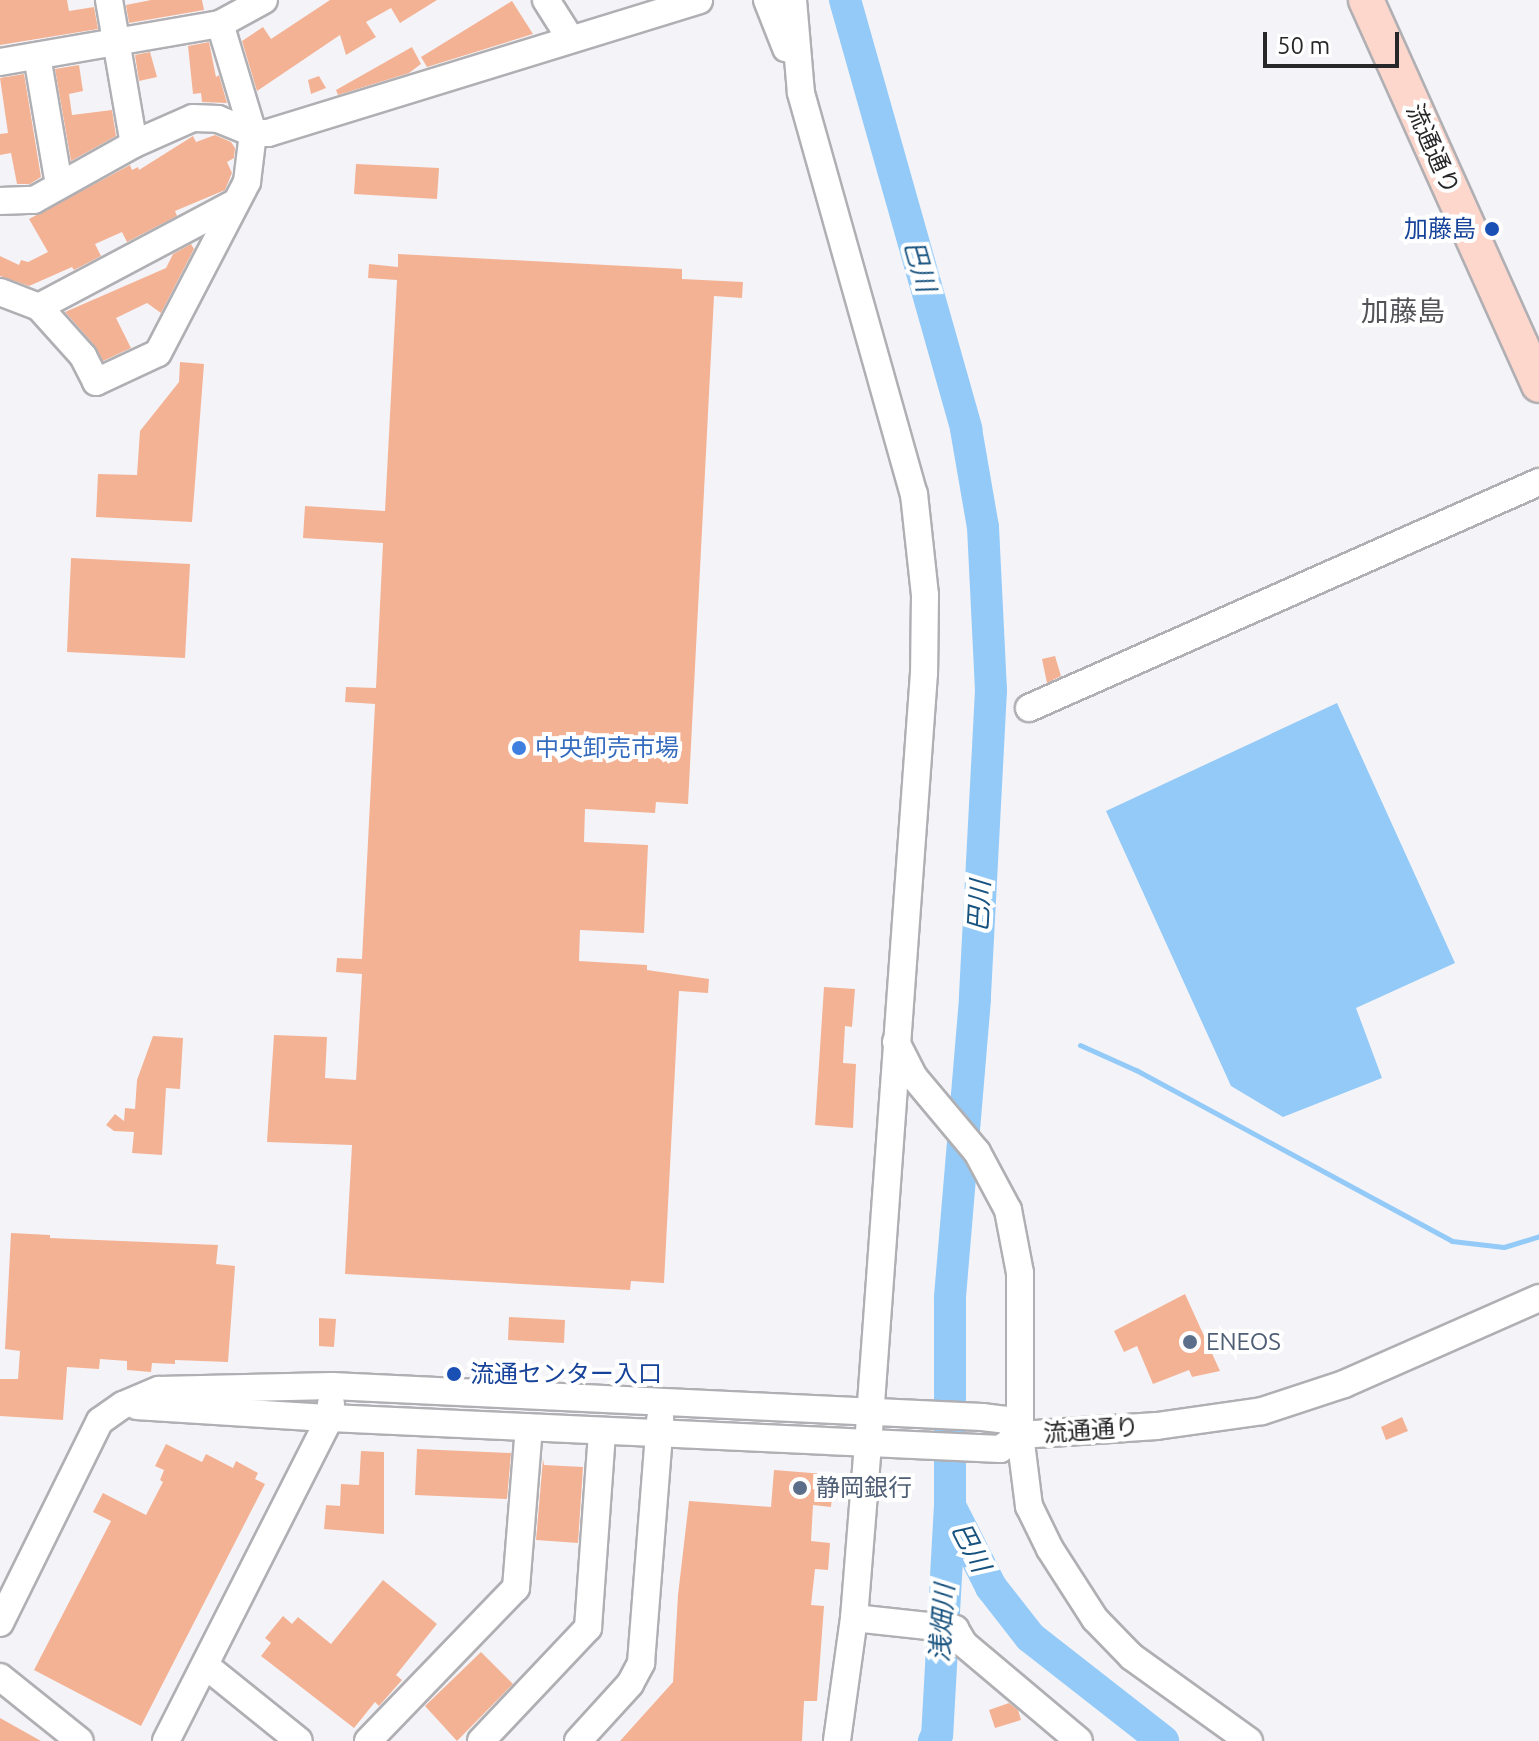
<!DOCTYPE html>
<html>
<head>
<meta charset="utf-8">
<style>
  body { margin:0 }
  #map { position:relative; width:1539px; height:1741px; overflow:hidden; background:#f4f4f8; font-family:Ubuntu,"Noto Sans JP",sans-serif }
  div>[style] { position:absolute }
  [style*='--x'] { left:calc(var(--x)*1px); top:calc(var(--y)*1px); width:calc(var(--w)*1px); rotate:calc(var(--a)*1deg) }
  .water>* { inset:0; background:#94caf8 }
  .stream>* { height:5px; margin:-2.5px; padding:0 2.5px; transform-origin:2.5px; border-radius:2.5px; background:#94caf8 }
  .river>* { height:32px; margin:-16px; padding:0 16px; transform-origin:16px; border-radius:16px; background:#94caf8 }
  .building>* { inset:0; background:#f4b295 }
  .roads { filter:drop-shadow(2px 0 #b0afb3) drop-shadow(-2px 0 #b0afb3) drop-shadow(0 2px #b0afb3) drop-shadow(0 -2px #b0afb3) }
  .minor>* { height:26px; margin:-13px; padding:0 13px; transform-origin:13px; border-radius:13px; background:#fff }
  .major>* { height:34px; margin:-17px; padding:0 17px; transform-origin:17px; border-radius:17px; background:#fdd7cc }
  .dots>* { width:22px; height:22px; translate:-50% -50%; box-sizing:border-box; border:4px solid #fff; border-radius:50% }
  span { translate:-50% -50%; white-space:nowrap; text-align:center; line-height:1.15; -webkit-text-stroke:8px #fff; paint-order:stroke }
  .street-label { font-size:24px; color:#272729 }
  .transit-label { font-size:24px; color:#164399 }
  .right { translate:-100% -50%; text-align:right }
  .left { translate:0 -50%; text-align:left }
  .shop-label { font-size:24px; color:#366cbe }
  .service-label { font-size:24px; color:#4e5e75 }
  .water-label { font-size:26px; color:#18537f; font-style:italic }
  .quarter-label { font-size:28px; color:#545357 }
  .scale { position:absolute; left:1263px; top:32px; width:136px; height:36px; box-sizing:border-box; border:4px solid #272729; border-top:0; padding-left:10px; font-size:24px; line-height:28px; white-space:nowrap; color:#272729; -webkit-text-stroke:6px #fff; paint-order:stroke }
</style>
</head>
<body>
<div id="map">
  <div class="water">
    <div style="clip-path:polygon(1337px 703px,1455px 963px,1356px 1008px,1382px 1078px,1283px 1117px,1231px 1086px,1106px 811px)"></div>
  </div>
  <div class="stream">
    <div style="--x:1080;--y:1045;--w:61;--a:24.1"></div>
    <div style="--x:1136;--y:1070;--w:359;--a:28.4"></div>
    <div style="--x:1452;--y:1241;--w:52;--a:6.6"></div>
    <div style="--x:1504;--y:1247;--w:37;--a:-17"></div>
  </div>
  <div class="river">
    <div style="--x:845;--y:0;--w:446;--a:74.2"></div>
    <div style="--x:966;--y:429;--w:99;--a:80.2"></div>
    <div style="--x:983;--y:527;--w:163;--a:87.2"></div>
    <div style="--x:991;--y:690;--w:309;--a:93"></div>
    <div style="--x:975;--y:999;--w:300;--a:94.8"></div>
    <div style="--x:950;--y:1298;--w:207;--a:90"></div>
    <div style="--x:950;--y:1505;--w:230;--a:93.2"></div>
    <div style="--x:937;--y:1735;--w:7;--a:117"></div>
    <div style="--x:951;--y:1508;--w:89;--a:63.1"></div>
    <div style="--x:991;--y:1587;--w:63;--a:52"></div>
    <div style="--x:1030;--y:1637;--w:169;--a:38"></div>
  </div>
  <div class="building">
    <div style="clip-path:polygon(0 0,67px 0,69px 11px,94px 7px,98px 29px,0 45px)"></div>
    <div style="clip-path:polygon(151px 0,202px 0,204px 10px,129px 23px,126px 5px)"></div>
    <div style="clip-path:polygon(330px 0,437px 0,400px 23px,391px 8px,366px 22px,376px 37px,346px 55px,340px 35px,257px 91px,242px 41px,263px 27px,271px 39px)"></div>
    <div style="clip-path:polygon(512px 1px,533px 34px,427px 67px,421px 57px)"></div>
    <div style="clip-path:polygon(209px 42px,216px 77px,219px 75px,227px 103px,202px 102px,201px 93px,193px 94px,188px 46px)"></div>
    <div style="clip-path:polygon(412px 47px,421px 64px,409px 73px,338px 95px,336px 90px)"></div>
    <div style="clip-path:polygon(150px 52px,157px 77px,139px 81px,135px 55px)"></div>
    <div style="clip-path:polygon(79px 65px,83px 91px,69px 94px,72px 115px,112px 110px,116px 136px,71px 161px,55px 69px)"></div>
    <div style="clip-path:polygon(24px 74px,41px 177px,30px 184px,17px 184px,11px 153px,0 155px,0 134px,8px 133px,0 78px)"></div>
    <div style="clip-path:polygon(319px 76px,326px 88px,311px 94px,308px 80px)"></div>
    <div style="clip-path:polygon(215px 135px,231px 142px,235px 148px,234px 158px,227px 162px,232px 173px,225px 190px,175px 211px,177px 216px,127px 242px,122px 232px,95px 244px,101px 256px,74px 270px,72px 267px,29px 286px,0 276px,0 256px,19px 265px,21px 260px,28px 262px,48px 252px,29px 219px,130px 165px,132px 170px,138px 167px,139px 170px,193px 136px,196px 142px)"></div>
    <div style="clip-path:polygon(356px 164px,439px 168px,437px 199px,354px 194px)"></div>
    <div style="clip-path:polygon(191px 244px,194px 249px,161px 313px,147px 303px,116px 318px,131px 348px,103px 361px,95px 346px,65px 312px,166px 268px,173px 254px)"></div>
    <div style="clip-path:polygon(398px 254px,682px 269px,682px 279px,743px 282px,742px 298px,714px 296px,688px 804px,656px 802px,655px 813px,585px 809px,584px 842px,648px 845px,644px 933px,580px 930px,579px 961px,647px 965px,647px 970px,709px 979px,708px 993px,679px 991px,664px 1283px,631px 1281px,630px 1290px,345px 1274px,352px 1145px,267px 1142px,274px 1035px,327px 1037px,325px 1078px,356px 1080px,362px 974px,336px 972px,337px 958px,362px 959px,375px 704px,345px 702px,346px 687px,376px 688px,383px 543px,303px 538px,305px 506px,385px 511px,397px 280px,368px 278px,369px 264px,398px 267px)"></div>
    <div style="clip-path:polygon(180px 362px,204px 364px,192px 522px,96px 517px,98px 474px,137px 475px,140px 431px,179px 382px)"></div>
    <div style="clip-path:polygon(71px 558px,190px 564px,185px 658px,67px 652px)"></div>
    <div style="clip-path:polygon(1055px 656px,1061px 676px,1047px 683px,1042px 659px)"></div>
    <div style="clip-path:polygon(824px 987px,855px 989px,852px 1027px,845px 1026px,843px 1063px,856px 1064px,853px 1128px,815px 1125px)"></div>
    <div style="clip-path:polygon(153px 1036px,183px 1038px,180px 1089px,166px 1088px,162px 1155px,132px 1153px,134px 1132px,114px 1131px,106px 1125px,115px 1114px,124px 1121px,125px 1108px,135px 1109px,137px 1080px)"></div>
    <div style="clip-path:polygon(11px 1233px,50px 1235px,50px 1238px,218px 1245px,216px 1264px,235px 1266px,228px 1362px,175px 1360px,175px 1364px,152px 1363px,151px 1372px,127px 1370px,127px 1361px,100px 1359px,99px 1369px,67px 1367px,63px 1420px,0 1416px,0 1379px,18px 1379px,20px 1351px,5px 1349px)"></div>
    <div style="clip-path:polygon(1185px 1294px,1220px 1371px,1192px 1377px,1189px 1370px,1153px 1384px,1137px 1346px,1124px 1352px,1114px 1331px)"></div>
    <div style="clip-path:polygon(509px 1317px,565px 1320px,564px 1343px,508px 1340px)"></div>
    <div style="clip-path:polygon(319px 1318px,336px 1319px,334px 1347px,319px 1346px)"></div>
    <div style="clip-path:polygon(1402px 1417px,1408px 1431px,1386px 1440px,1381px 1427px)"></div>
    <div style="clip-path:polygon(166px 1444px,202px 1462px,206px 1454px,233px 1468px,236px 1461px,258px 1473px,255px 1479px,265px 1484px,141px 1726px,34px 1670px,111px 1521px,93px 1512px,103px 1493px,146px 1515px,163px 1482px,160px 1480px,164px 1470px,155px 1466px)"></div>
    <div style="clip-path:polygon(417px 1449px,511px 1453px,507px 1499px,415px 1495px)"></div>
    <div style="clip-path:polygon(361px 1451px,384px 1452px,384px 1534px,324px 1529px,326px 1505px,340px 1506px,341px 1484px,359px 1485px)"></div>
    <div style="clip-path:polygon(543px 1459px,544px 1465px,583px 1467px,578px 1543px,536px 1540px)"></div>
    <div style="clip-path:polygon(774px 1470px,824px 1474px,833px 1487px,831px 1507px,813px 1505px,811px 1541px,830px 1543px,828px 1570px,815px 1569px,811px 1605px,824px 1606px,817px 1701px,804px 1701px,802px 1741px,620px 1741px,673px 1682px,678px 1595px,689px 1501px,771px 1507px)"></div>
    <div style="clip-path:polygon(383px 1580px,437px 1624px,396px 1675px,402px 1680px,379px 1706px,375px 1702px,354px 1728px,261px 1656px,271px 1643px,265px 1638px,283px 1616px,292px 1624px,298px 1617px,331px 1644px)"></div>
    <div style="clip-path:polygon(481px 1652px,513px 1684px,457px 1741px,425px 1706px)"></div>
    <div style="clip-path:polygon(1009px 1703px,1018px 1710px,1021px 1720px,995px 1728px,989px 1710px)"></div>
    <div style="clip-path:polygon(0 1718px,41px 1741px,0 1741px)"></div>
  </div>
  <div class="roads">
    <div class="minor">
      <div style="--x:109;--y:0;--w:146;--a:80.2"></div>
      <div style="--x:546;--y:0;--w:45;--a:57.7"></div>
      <div style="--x:767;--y:0;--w:52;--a:68.4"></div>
      <div style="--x:793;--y:0;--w:93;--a:85.1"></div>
      <div style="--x:801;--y:93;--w:417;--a:74.3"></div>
      <div style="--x:914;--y:494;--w:102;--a:83.8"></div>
      <div style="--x:925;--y:595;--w:78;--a:90.7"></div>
      <div style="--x:924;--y:673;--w:773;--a:94.15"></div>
      <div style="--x:868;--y:1444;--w:175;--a:94.6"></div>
      <div style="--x:854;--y:1618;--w:124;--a:97.9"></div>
      <div style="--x:37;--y:56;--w:131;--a:80.3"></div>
      <div style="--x:0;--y:62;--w:223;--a:-9.8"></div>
      <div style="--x:220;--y:24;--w:50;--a:-28.6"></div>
      <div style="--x:0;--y:201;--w:34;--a:-2"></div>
      <div style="--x:34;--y:200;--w:115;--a:-29.2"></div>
      <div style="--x:134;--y:144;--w:64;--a:-23.8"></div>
      <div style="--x:193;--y:118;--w:25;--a:2"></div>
      <div style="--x:218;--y:119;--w:38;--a:22"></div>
      <div style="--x:253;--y:133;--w:15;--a:0"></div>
      <div style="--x:268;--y:133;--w:451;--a:-17.1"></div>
      <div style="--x:0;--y:292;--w:42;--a:21"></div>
      <div style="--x:39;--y:307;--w:66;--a:48.1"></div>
      <div style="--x:83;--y:356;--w:29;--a:63"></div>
      <div style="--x:96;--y:382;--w:68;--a:-25.1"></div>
      <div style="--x:158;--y:353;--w:193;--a:-62.5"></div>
      <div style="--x:247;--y:182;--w:49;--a:-83"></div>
      <div style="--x:253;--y:133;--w:114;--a:-106.8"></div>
      <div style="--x:39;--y:307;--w:222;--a:-28"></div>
      <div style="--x:1029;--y:708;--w:558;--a:-23.9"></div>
      <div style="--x:896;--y:1042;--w:39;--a:63"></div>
      <div style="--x:914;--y:1077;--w:98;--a:50"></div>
      <div style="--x:977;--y:1152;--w:66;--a:61.9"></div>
      <div style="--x:1008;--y:1210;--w:64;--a:79.2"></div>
      <div style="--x:1020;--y:1273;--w:162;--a:90"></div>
      <div style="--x:1020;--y:1435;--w:72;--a:82.8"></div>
      <div style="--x:1029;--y:1506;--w:48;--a:64"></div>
      <div style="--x:1050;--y:1549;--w:83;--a:57.3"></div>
      <div style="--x:1095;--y:1619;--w:53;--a:45.8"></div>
      <div style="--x:1132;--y:1657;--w:144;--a:35.7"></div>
      <div style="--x:137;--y:1406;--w:193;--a:3.6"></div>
      <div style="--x:330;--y:1418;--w:671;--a:2.65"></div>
      <div style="--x:1000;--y:1449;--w:24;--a:-35"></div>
      <div style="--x:1020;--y:1435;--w:137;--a:-3.8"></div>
      <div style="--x:1157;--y:1426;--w:106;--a:-8.1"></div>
      <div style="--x:1262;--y:1411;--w:86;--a:-18.2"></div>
      <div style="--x:1344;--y:1384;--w:213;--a:-23.8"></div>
      <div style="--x:854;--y:1618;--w:102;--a:6.2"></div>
      <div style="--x:955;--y:1629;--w:17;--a:59"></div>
      <div style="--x:964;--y:1644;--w:150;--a:40.1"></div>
      <div style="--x:0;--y:1623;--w:225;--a:-63.7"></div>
      <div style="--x:100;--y:1421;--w:28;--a:-35"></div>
      <div style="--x:123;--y:1405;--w:39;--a:-23"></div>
      <div style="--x:159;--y:1390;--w:173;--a:-1.3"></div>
      <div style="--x:332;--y:1386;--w:651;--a:2.73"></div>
      <div style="--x:982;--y:1417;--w:24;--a:7"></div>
      <div style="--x:1006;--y:1420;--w:21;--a:47"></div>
      <div style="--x:206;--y:1666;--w:119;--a:38.9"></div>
      <div style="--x:0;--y:1677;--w:102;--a:38.7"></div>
      <div style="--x:166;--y:1741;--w:362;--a:-63.1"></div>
      <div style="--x:330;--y:1418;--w:14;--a:-86"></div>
      <div style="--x:368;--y:1741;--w:213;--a:-46"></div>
      <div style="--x:516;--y:1588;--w:161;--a:-85.4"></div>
      <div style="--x:481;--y:1741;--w:156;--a:-46.6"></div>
      <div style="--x:588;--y:1628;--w:197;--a:-85.9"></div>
      <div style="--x:578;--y:1741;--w:77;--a:-47.6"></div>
      <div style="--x:630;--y:1684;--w:24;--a:-62"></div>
      <div style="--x:641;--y:1663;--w:245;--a:-85.5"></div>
    </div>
    <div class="major">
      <div style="--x:1366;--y:0;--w:422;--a:65.8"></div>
    </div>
  </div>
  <div class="dots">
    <div style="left:1492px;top:229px;background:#1a4fb4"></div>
    <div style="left:519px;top:748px;background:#3f7fe0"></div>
    <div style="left:1190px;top:1342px;background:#5c6f8a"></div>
    <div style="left:454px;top:1374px;background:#1a4fb4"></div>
    <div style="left:800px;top:1488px;background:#5c6f8a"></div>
  </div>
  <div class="street-label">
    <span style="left:1433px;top:149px;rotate:66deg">流通通り</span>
    <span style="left:1091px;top:1430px;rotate:-4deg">流通通り</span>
  </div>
  <div class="transit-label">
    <span class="right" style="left:1476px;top:229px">加藤島</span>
    <span class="left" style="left:470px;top:1374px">流通センター入口</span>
  </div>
  <div class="shop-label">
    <span class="left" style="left:535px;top:748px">中央卸売市場</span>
  </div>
  <div class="service-label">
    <span class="left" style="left:1206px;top:1342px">ENEOS</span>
    <span class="left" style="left:816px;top:1488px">静岡銀行</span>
  </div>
  <div class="water-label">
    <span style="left:920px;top:266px;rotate:74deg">巴川</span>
    <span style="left:979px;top:906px;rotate:-87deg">巴川</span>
    <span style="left:971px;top:1547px;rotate:63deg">巴川</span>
    <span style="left:942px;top:1623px;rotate:-86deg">浅畑川</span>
  </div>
  <div class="quarter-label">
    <span style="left:1403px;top:311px">加藤島</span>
  </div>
  <div class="scale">50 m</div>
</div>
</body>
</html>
